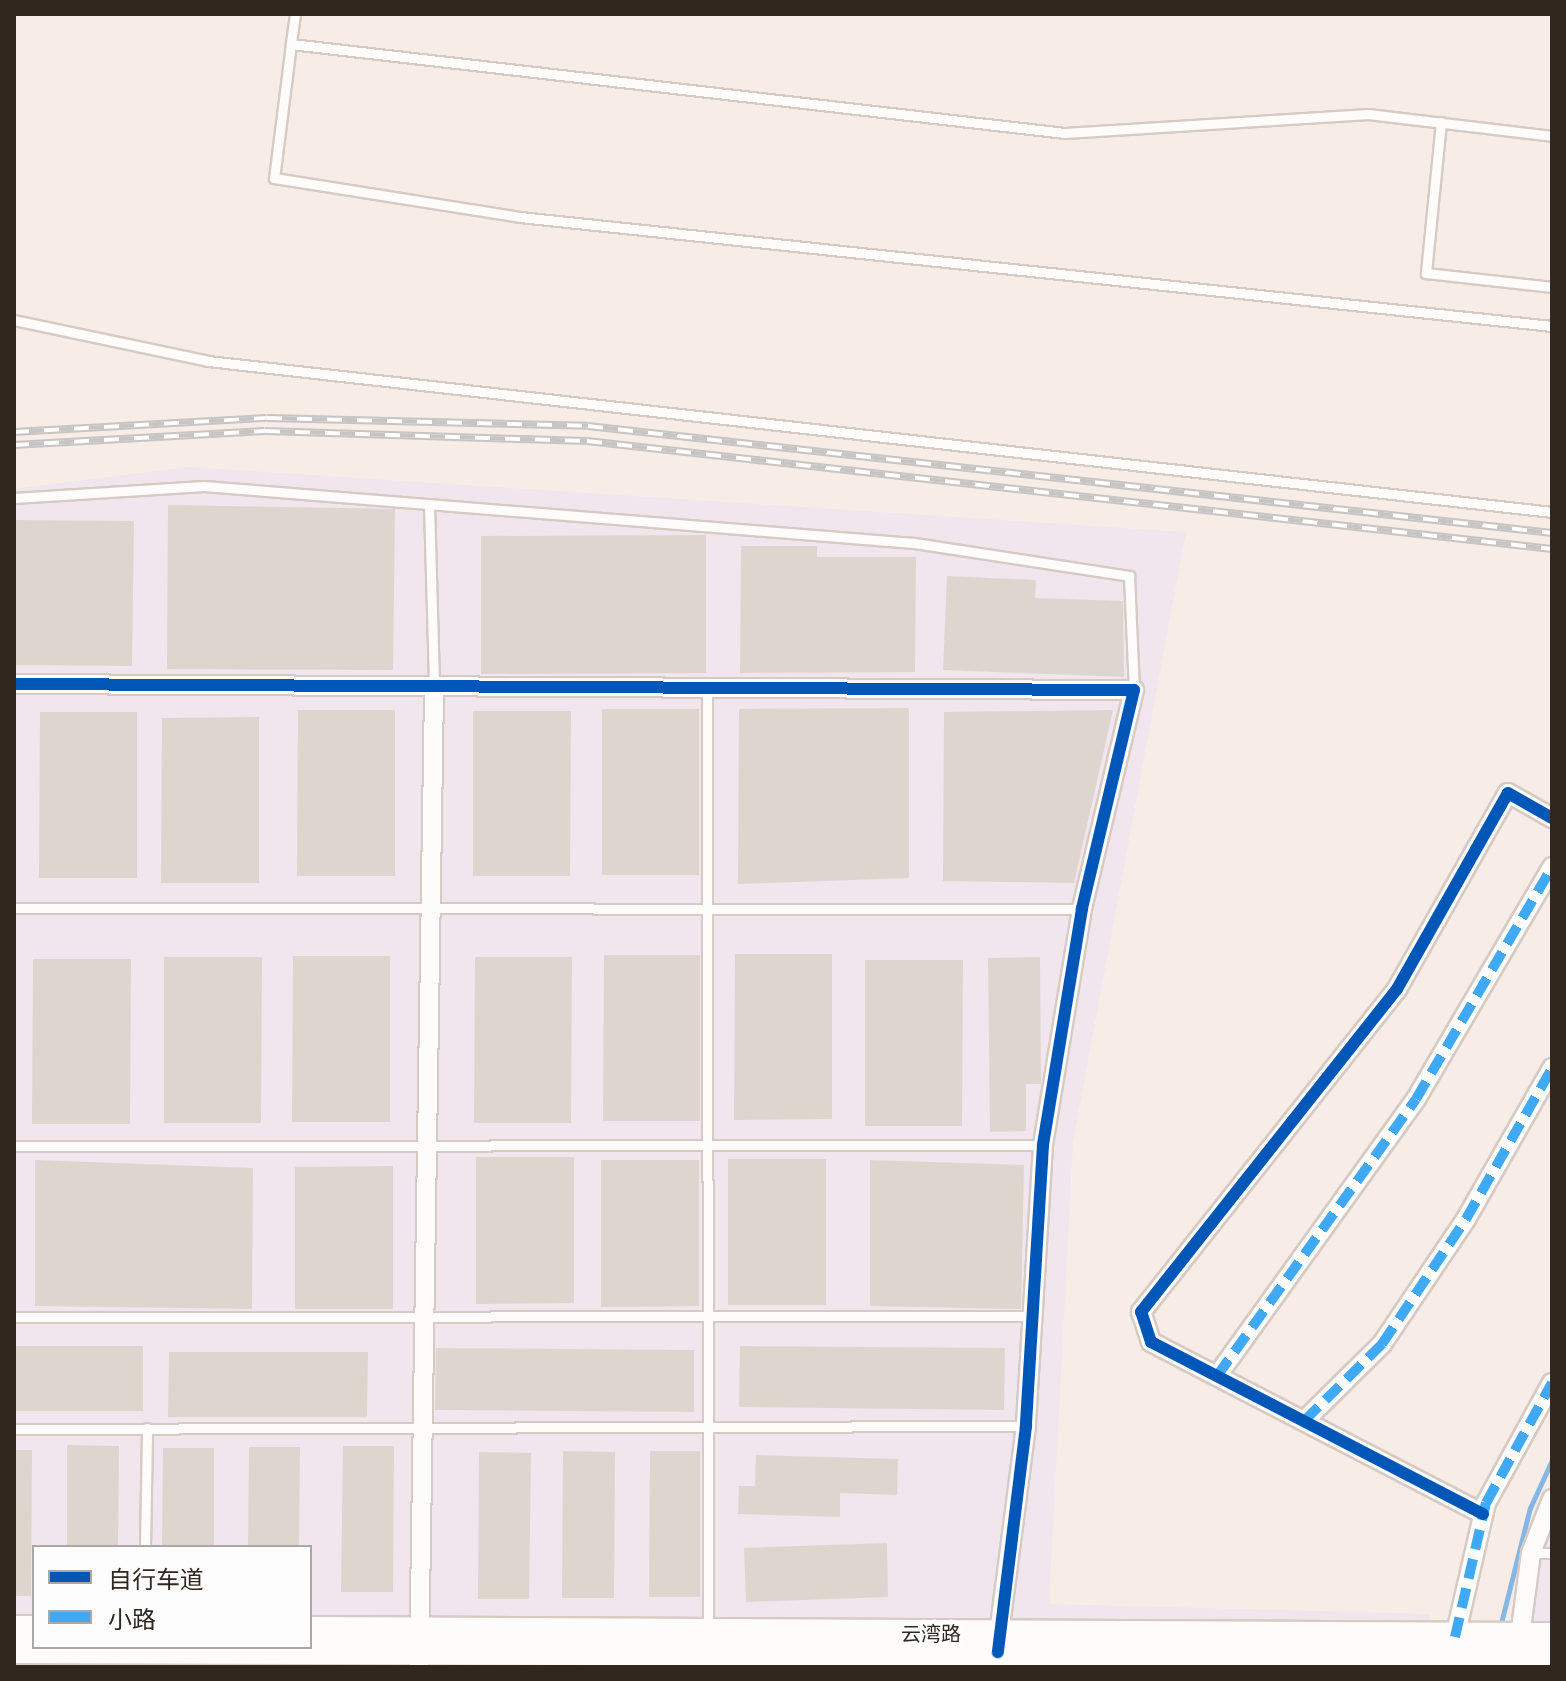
<!DOCTYPE html>
<html>
<head>
<meta charset="utf-8">
<style>
  body { margin:0 }
  #map { position:relative; width:1566px; height:1681px; overflow:hidden; background:#f7ede6; font-family:"PT Serif","Noto Sans SC",serif }
  div>[style] { position:absolute }
  [style*='--x'] { left:calc(var(--x)*1px); top:calc(var(--y)*1px); width:calc(var(--w)*1px); rotate:calc(var(--a)*1deg) }
  .industrial>* { inset:0; background:#f1e6ee }
  .stream>* { height:5px; margin:-2.5px; padding:0 2.5px; transform-origin:2.5px; border-radius:2.5px; background:#86b6e5 }
  .building>* { inset:0; background:#dfd5cf }
  .roads { filter:drop-shadow(2px 0 #d5cbc4) drop-shadow(-2px 0 #d5cbc4) drop-shadow(0 2px #d5cbc4) drop-shadow(0 -2px #d5cbc4) }
  .lane>* { height:9px; margin:-4.5px; padding:0 4.5px; transform-origin:4.5px; border-radius:4.5px; background:#fefcfb }
  .street>* { height:18px; margin:-9px; padding:0 9px; transform-origin:9px; border-radius:9px; background:#fefcfb }
  .secondary>* { height:26px; margin:-13px; padding:0 13px; transform-origin:13px; border-radius:13px; background:#fefcfb }
  .rail>* { height:8px; margin-top:-4px; transform-origin:0; background:repeating-linear-gradient(90deg,#fdfdfd 0 15px,#c7c5c3 0 30px); box-sizing:border-box; border-block:2px solid #c7c5c3 }
  .quiet>* { height:10px; margin-top:-5px; transform-origin:0; background:repeating-linear-gradient(90deg,#3fa9f5 0 20px,transparent 0 30px) }
  .cycleway>* { height:12px; margin:-6px; padding:0 6px; transform-origin:6px; border-radius:6px; background:#0057b8 }
  span { translate:-50% -50%; white-space:nowrap; text-align:center; line-height:1.15; -webkit-text-stroke:8px #fdfdfd; paint-order:stroke }
  .street-label { font-size:20px; color:#31271f }
  .frame { position:absolute; inset:0; border:16px solid #31271f; pointer-events:none }
  .legend { position:absolute; left:32px; top:1545px; width:280px; height:104px; box-sizing:border-box; background:#fdfdfd; border:2px solid #aba7a4; margin:0; padding:10px 14px; list-style:none; font-size:24px; color:#31271f }
  .legend li { display:flex; align-items:center; gap:16px; height:40px }
  .legend b { width:40px; border:2px solid #aba7a4 }
</style>
</head>
<body>
<div id="map">
  <div class="industrial">
    <div style="clip-path:polygon(evenodd,189px 467px,1186px 532px,1073px 1142px,1049px 1604px,1430px 1614px,1426px 1667px,14px 1667px,14px 489px,189px 467px,34px 1547px,310px 1547px,310px 1647px,34px 1647px,34px 1547px)"></div>
    <div style="clip-path:polygon(1552px 1499px,1552px 1655px,1520px 1636px)"></div>
  </div>
  <div class="stream">
    <div style="--x:1500;--y:1627;--w:123;--a:-75.9"></div>
    <div style="--x:1530;--y:1508;--w:53;--a:-65.4"></div>
  </div>
  <div class="building">
    <div style="clip-path:polygon(168px 505px,395px 509px,393px 670px,167px 669px)"></div>
    <div style="clip-path:polygon(14px 520px,134px 521px,132px 666px,14px 665px)"></div>
    <div style="clip-path:polygon(706px 535px,706px 673px,481px 674px,481px 536px)"></div>
    <div style="clip-path:polygon(741px 546px,817px 546px,817px 557px,916px 557px,915px 672px,740px 673px)"></div>
    <div style="clip-path:polygon(947px 576px,1036px 580px,1035px 598px,1123px 601px,1124px 677px,943px 670px)"></div>
    <div style="clip-path:polygon(909px 708px,909px 878px,738px 884px,739px 709px)"></div>
    <div style="clip-path:polygon(602px 709px,699px 709px,699px 875px,602px 875px)"></div>
    <div style="clip-path:polygon(298px 710px,395px 710px,395px 876px,297px 876px)"></div>
    <div style="clip-path:polygon(1113px 710px,1074px 883px,943px 881px,944px 712px)"></div>
    <div style="clip-path:polygon(473px 711px,571px 711px,570px 876px,473px 876px)"></div>
    <div style="clip-path:polygon(40px 712px,137px 712px,137px 878px,39px 878px)"></div>
    <div style="clip-path:polygon(259px 717px,259px 883px,161px 883px,162px 718px)"></div>
    <div style="clip-path:polygon(735px 954px,832px 954px,832px 1119px,734px 1120px)"></div>
    <div style="clip-path:polygon(604px 955px,700px 955px,700px 1121px,603px 1121px)"></div>
    <div style="clip-path:polygon(293px 956px,390px 956px,390px 1122px,292px 1122px)"></div>
    <div style="clip-path:polygon(164px 957px,262px 957px,261px 1123px,164px 1123px)"></div>
    <div style="clip-path:polygon(475px 957px,572px 957px,571px 1123px,474px 1123px)"></div>
    <div style="clip-path:polygon(1040px 957px,1041px 1084px,1026px 1084px,1026px 1131px,990px 1132px,988px 958px)"></div>
    <div style="clip-path:polygon(33px 959px,131px 959px,130px 1124px,32px 1124px)"></div>
    <div style="clip-path:polygon(865px 960px,963px 960px,962px 1126px,865px 1126px)"></div>
    <div style="clip-path:polygon(476px 1157px,574px 1157px,574px 1303px,476px 1304px)"></div>
    <div style="clip-path:polygon(728px 1159px,826px 1159px,826px 1305px,728px 1305px)"></div>
    <div style="clip-path:polygon(35px 1160px,253px 1168px,252px 1309px,35px 1306px)"></div>
    <div style="clip-path:polygon(601px 1160px,699px 1160px,699px 1306px,601px 1307px)"></div>
    <div style="clip-path:polygon(870px 1160px,1024px 1165px,1021px 1309px,870px 1306px)"></div>
    <div style="clip-path:polygon(393px 1166px,393px 1309px,295px 1309px,295px 1167px)"></div>
    <div style="clip-path:polygon(14px 1346px,143px 1346px,143px 1411px,14px 1411px)"></div>
    <div style="clip-path:polygon(740px 1346px,1005px 1348px,1004px 1410px,739px 1407px)"></div>
    <div style="clip-path:polygon(436px 1348px,694px 1350px,694px 1412px,435px 1410px)"></div>
    <div style="clip-path:polygon(169px 1352px,368px 1352px,367px 1417px,168px 1417px)"></div>
    <div style="clip-path:polygon(67px 1445px,119px 1446px,118px 1547px,67px 1547px)"></div>
    <div style="clip-path:polygon(343px 1446px,394px 1446px,393px 1592px,341px 1592px)"></div>
    <div style="clip-path:polygon(249px 1447px,300px 1447px,299px 1547px,248px 1547px)"></div>
    <div style="clip-path:polygon(163px 1448px,214px 1448px,214px 1547px,162px 1547px)"></div>
    <div style="clip-path:polygon(14px 1450px,32px 1450px,31px 1596px,14px 1596px)"></div>
    <div style="clip-path:polygon(563px 1451px,615px 1452px,614px 1598px,562px 1598px)"></div>
    <div style="clip-path:polygon(650px 1451px,700px 1451px,700px 1597px,649px 1597px)"></div>
    <div style="clip-path:polygon(479px 1452px,531px 1453px,529px 1599px,478px 1599px)"></div>
    <div style="clip-path:polygon(756px 1455px,898px 1459px,897px 1495px,840px 1493px,840px 1517px,738px 1514px,739px 1486px,755px 1486px)"></div>
    <div style="clip-path:polygon(887px 1543px,888px 1597px,746px 1602px,744px 1548px)"></div>
  </div>
  <div class="roads">
    <div class="lane">
      <div style="--x:295;--y:14;--w:30;--a:98"></div>
      <div style="--x:291;--y:44;--w:779;--a:6.56"></div>
      <div style="--x:1065;--y:133;--w:304;--a:-3.6"></div>
      <div style="--x:1368;--y:114;--w:185;--a:6.8"></div>
      <div style="--x:291;--y:44;--w:135;--a:97.2"></div>
      <div style="--x:274;--y:178;--w:249;--a:9"></div>
      <div style="--x:520;--y:217;--w:1038;--a:6.03"></div>
      <div style="--x:1441;--y:122;--w:152;--a:95.7"></div>
      <div style="--x:1426;--y:273;--w:127;--a:6.3"></div>
      <div style="--x:14;--y:320;--w:198;--a:11.9"></div>
      <div style="--x:208;--y:361;--w:1352;--a:6.41"></div>
      <div style="--x:14;--y:498;--w:190;--a:-3.6"></div>
      <div style="--x:204;--y:486;--w:712;--a:4.59"></div>
      <div style="--x:914;--y:543;--w:218;--a:8.7"></div>
      <div style="--x:1129;--y:576;--w:114;--a:87.5"></div>
      <div style="--x:429;--y:504;--w:183;--a:88.4"></div>
      <div style="--x:707;--y:688;--w:940;--a:89.94"></div>
      <div style="--x:14;--y:908;--w:1068;--a:0.05"></div>
      <div style="--x:14;--y:1146;--w:1029;--a:-0.06"></div>
      <div style="--x:14;--y:1317;--w:1020;--a:-0.06"></div>
      <div style="--x:14;--y:1429;--w:1012;--a:-0.17"></div>
      <div style="--x:145;--y:1547;--w:119;--a:-89"></div>
      <div style="--x:1531;--y:1553;--w:21;--a:0"></div>
    </div>
    <div class="street">
      <div style="--x:14;--y:684;--w:1120;--a:0.31"></div>
      <div style="--x:1134;--y:690;--w:225;--a:103.4"></div>
      <div style="--x:1082;--y:909;--w:239;--a:99.4"></div>
      <div style="--x:1043;--y:1145;--w:282;--a:93.5"></div>
      <div style="--x:1026;--y:1426;--w:218;--a:97.4"></div>
      <div style="--x:1217;--y:1376;--w:341;--a:-54.3"></div>
      <div style="--x:1416;--y:1099;--w:269;--a:-59.6"></div>
      <div style="--x:1304;--y:1421;--w:110;--a:-44.6"></div>
      <div style="--x:1382;--y:1344;--w:151;--a:-56.1"></div>
      <div style="--x:1466;--y:1219;--w:174;--a:-60.3"></div>
      <div style="--x:1483;--y:1514;--w:374;--a:-152.6"></div>
      <div style="--x:1151;--y:1342;--w:32;--a:-108"></div>
      <div style="--x:1141;--y:1312;--w:412;--a:-51.6"></div>
      <div style="--x:1397;--y:989;--w:225;--a:-60.5"></div>
      <div style="--x:1508;--y:793;--w:51;--a:29.6"></div>
      <div style="--x:1455;--y:1637;--w:138;--a:-77"></div>
      <div style="--x:1486;--y:1503;--w:137;--a:-61.2"></div>
      <div style="--x:1519;--y:1644;--w:92;--a:-82.5"></div>
      <div style="--x:1531;--y:1553;--w:58;--a:-68.7"></div>
      <div style="--x:419;--y:1667;--w:980;--a:-89.12"></div>
    </div>
    <div class="secondary">
      <div style="--x:14;--y:1629;--w:20;--a:0"></div>
      <div style="--x:310;--y:1630;--w:1242;--a:0.28"></div>
      <div style="--x:14;--y:1650;--w:1538;--a:0.19"></div>
    </div>
  </div>
  <div class="rail">
    <div style="--x:14;--y:432;--w:253;--a:-3.2"></div>
    <div style="--x:267;--y:418;--w:321;--a:1.4"></div>
    <div style="--x:588;--y:426;--w:970;--a:6.33"></div>
    <div style="--x:14;--y:445;--w:251;--a:-3.2"></div>
    <div style="--x:265;--y:431;--w:322;--a:1.8"></div>
    <div style="--x:587;--y:441;--w:971;--a:6.39"></div>
  </div>
  <div class="quiet">
    <div style="--x:1217;--y:1376;--w:341;--a:-54.3"></div>
    <div style="--x:1416;--y:1099;--w:269;--a:-59.6"></div>
    <div style="--x:1304;--y:1421;--w:110;--a:-44.6"></div>
    <div style="--x:1382;--y:1344;--w:151;--a:-56.1"></div>
    <div style="--x:1466;--y:1219;--w:174;--a:-60.3"></div>
    <div style="--x:1455;--y:1637;--w:138;--a:-77"></div>
    <div style="--x:1486;--y:1503;--w:137;--a:-61.2"></div>
  </div>
  <div class="cycleway">
    <div style="--x:14;--y:684;--w:1120;--a:0.31"></div>
    <div style="--x:1134;--y:690;--w:225;--a:103.4"></div>
    <div style="--x:1082;--y:909;--w:239;--a:99.4"></div>
    <div style="--x:1043;--y:1145;--w:282;--a:93.5"></div>
    <div style="--x:1026;--y:1426;--w:228;--a:97.1"></div>
    <div style="--x:1483;--y:1514;--w:374;--a:-152.6"></div>
    <div style="--x:1151;--y:1342;--w:32;--a:-108"></div>
    <div style="--x:1141;--y:1312;--w:412;--a:-51.6"></div>
    <div style="--x:1397;--y:989;--w:225;--a:-60.5"></div>
    <div style="--x:1508;--y:793;--w:51;--a:29.6"></div>
  </div>
  <div class="street-label">
    <span style="left:931px;top:1633px">云湾路</span>
  </div>
  <div class="frame"></div>
  <ul class="legend">
  <li><b style="height:10px;background:#0057b8"></b>自行车道</li>
  <li><b style="height:10px;background:#3fa9f5"></b>小路</li>
  </ul>
</div>
</body>
</html>
